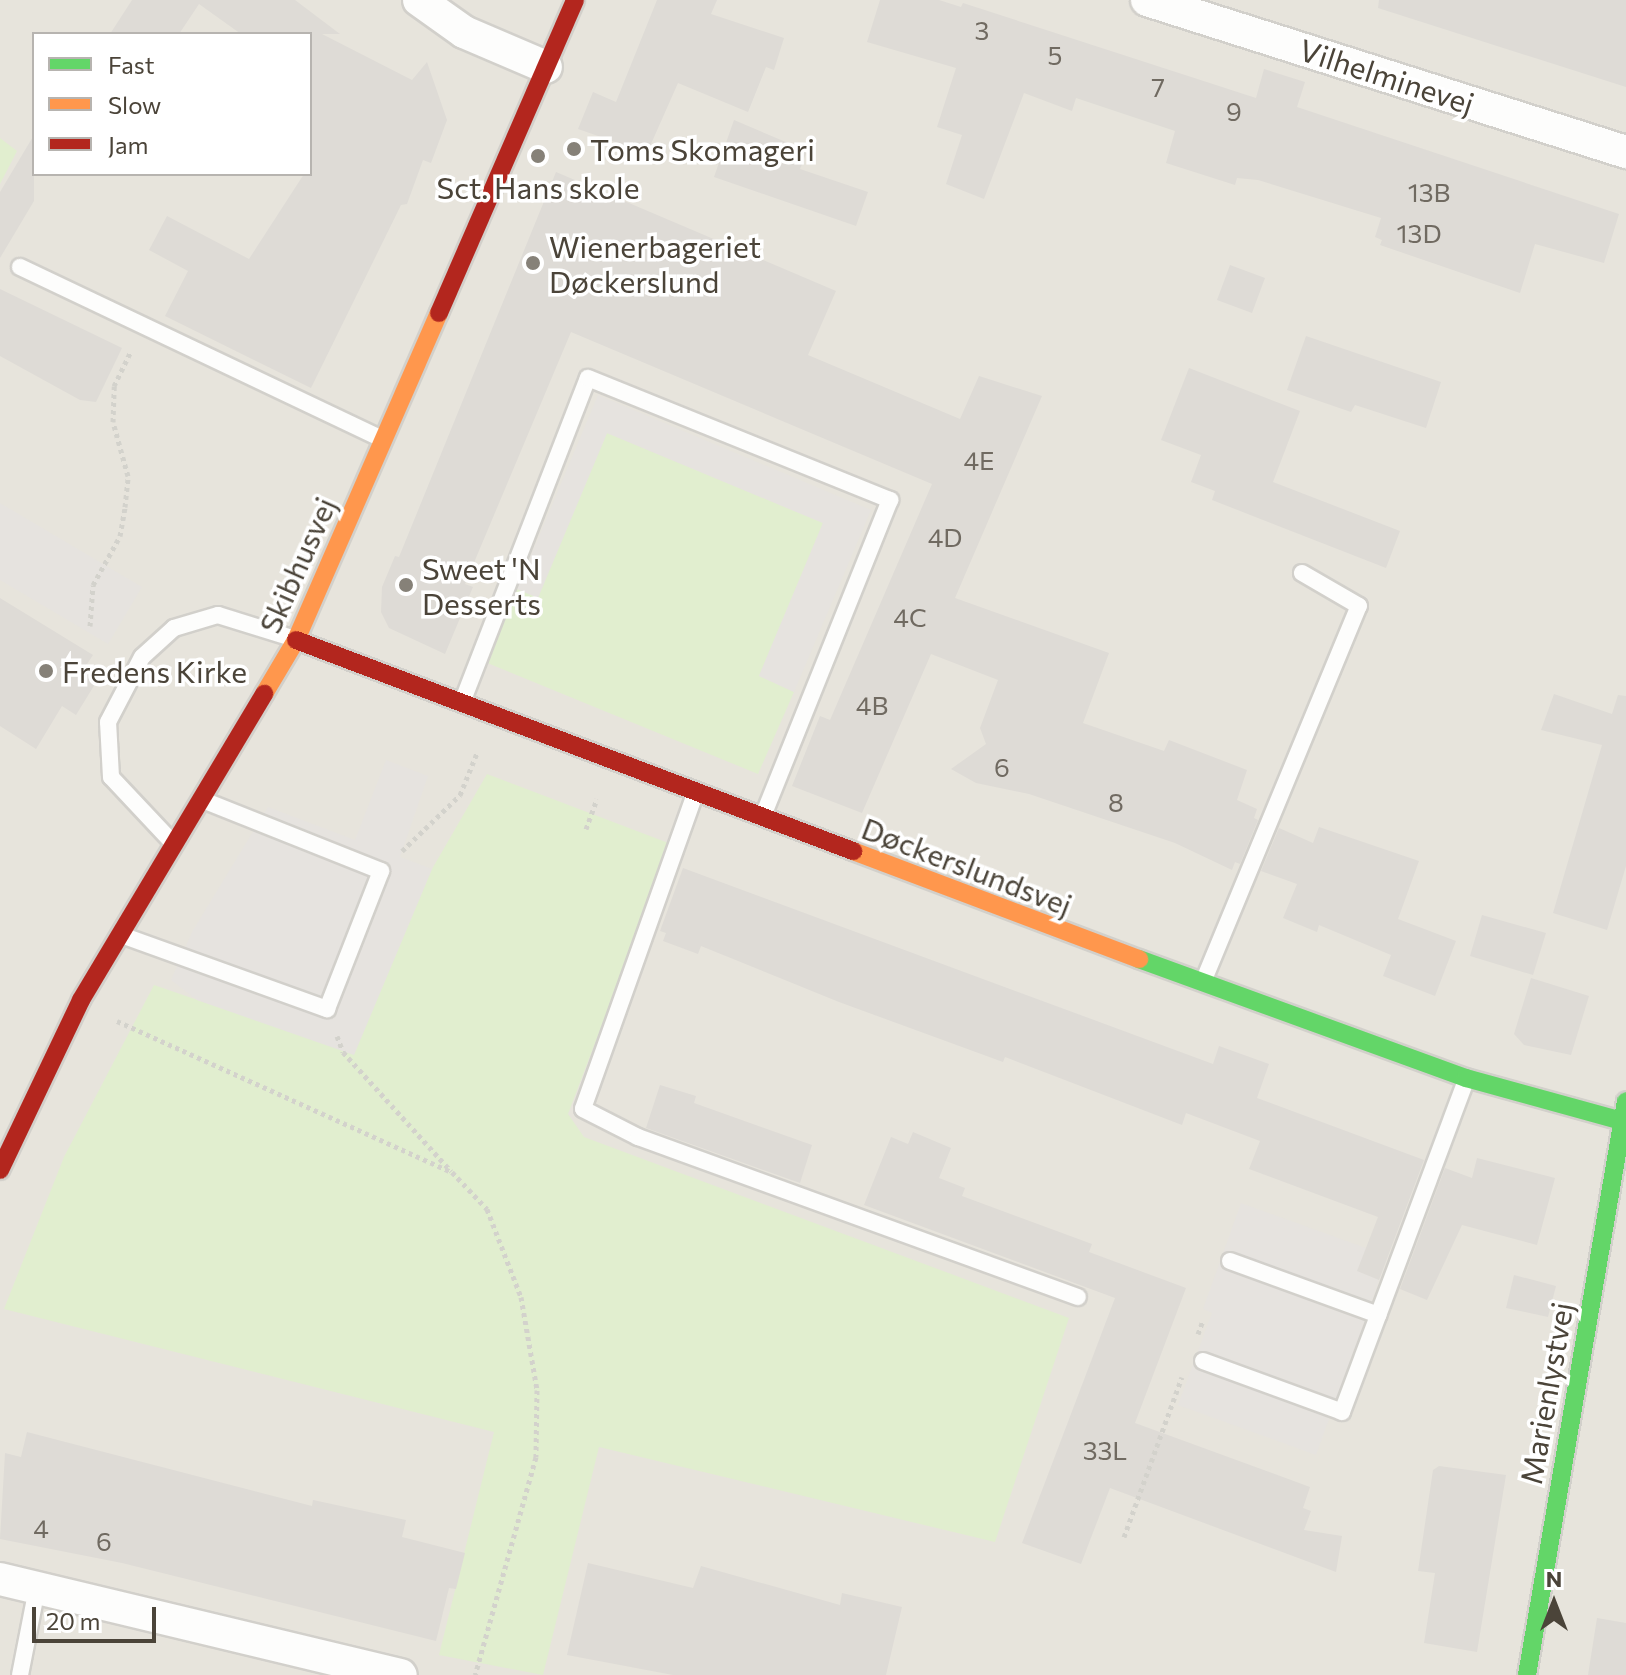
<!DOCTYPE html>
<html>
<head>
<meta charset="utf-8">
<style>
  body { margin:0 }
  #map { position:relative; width:1626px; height:1675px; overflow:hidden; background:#f4f2ee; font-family:Commissioner,sans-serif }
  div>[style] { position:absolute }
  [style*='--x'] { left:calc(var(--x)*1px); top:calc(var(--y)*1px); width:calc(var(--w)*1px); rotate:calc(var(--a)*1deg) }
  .residential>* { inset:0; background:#e7e4dc }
  .green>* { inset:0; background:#e1eecf }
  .parking>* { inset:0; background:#e6e3df }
  .building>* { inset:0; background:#dedbd6 }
  .path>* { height:5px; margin-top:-2.5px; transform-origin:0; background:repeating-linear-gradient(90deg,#d3d2cc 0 4px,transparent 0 8px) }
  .roads { filter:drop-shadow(2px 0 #d2d0cb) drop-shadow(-2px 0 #d2d0cb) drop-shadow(0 2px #d2d0cb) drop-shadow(0 -2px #d2d0cb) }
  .lane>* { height:16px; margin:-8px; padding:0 8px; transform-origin:8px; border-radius:8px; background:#fdfdfc }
  .street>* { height:32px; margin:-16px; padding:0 16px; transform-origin:16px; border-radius:16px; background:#fdfdfc }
  .fast>* { height:18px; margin:-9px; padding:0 9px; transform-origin:9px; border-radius:9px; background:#63d668 }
  .slow>* { height:18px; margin:-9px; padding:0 9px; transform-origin:9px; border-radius:9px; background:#ff974d }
  .jam>* { height:18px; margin:-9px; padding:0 9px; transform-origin:9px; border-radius:9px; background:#b3261e }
  .dots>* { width:22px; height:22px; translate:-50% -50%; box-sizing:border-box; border:4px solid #fff; border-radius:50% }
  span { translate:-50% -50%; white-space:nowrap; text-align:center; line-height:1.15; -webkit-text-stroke:7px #fff; paint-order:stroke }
  .number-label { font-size:26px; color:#706a61 }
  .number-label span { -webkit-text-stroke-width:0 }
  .street-label { font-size:30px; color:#4b4439 }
  .poi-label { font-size:30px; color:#4b4439 }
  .left { translate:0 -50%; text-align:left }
  .legend { position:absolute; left:32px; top:32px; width:280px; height:144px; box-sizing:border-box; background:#fff; border:2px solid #b7b4b0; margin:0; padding:10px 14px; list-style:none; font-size:24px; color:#4b4439 }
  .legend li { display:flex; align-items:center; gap:16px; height:40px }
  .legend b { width:40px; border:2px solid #b7b4b0 }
  .north { position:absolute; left:1514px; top:1563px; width:80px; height:80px; -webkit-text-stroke:6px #fff; paint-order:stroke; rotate:0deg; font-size:22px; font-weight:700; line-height:32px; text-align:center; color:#4b4439 }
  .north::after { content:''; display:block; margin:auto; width:28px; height:36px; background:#4b4439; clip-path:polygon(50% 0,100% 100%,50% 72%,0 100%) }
  .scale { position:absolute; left:32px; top:1607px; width:124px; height:36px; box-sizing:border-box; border:4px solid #4b4439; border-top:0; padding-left:10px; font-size:24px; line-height:28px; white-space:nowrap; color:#4b4439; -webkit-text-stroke:6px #fff; paint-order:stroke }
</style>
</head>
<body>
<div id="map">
  <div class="residential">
    <div style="clip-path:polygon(evenodd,0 0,1626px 0,1626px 1675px,0 1675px,0 0,34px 34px,310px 34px,310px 174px,34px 174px,34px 34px)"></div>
  </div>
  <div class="green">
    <div style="clip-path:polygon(0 138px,17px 151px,0 184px)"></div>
    <div style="clip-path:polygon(607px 433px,823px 523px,759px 676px,794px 692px,758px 774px,485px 662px,517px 589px,538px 597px)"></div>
    <div style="clip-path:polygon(487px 774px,671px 844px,568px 1114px,584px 1137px,1069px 1318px,995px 1542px,599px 1447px,543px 1675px,439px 1655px,494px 1432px,4px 1309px,64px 1157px,154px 985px,354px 1054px,432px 869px)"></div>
  </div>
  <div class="parking">
    <div style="clip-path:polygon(598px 395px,871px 510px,794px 692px,759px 676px,823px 523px,607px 433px,538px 598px,517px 589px)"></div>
    <div style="clip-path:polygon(0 503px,142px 587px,108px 644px,0 580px)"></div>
    <div style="clip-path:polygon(386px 760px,428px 776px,400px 857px,432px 869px,354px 1055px,197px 1000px,171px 980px,192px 932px,268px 807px,355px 840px)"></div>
    <div style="clip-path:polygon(1241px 1203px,1388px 1256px,1316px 1455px,1178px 1405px,1212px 1313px,1203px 1309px)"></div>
  </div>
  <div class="building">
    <div style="clip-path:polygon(132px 0,295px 0,340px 34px,322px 34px,412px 80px,427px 62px,447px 120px,431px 163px,423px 160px,407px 204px,401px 205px,311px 388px,165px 316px,188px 271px,149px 250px,167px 216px,249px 259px,304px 174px,310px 174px,310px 34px,241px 34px,199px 4px,179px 34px,110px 34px)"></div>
    <div style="clip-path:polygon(657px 0,717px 0,711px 14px,784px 38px,774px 70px,766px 67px,748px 112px,678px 83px,647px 153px,578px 129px,593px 92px,616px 102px)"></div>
    <div style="clip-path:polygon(880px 0,939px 0,961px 7px,963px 3px,1256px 98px,1264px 69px,1305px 82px,1297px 107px,1619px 214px,1604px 263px,1535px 244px,1520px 293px,1380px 245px,1382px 240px,1375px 237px,1381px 218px,1258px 180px,1237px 178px,1235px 185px,1166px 163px,1175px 131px,1076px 98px,1072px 111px,1024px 93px,984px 199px,946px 184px,962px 135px,937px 127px,956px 68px,867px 42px)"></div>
    <div style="clip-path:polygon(1379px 0,1626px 0,1626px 87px,1378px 8px)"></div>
    <div style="clip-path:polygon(734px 120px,807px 151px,800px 169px,868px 192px,856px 226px,714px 177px)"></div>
    <div style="clip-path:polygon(34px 135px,34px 201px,0 258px,0 192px)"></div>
    <div style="clip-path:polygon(556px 172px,836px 291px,808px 355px,960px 419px,979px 376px,1042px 396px,955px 598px,1109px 653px,1083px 723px,1164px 751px,1169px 740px,1247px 770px,1237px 800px,1257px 809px,1254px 818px,1258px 820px,1240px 864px,1235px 862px,1232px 870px,1175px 843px,1029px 794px,976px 783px,951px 769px,986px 744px,980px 728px,998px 680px,931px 654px,862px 813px,792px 786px,820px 716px,830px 720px,932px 484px,571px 332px,465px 584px,473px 587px,445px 654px,389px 628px,381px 612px,382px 587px,395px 556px,399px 557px)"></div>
    <div style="clip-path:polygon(1230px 265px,1265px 278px,1252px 313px,1217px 300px)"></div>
    <div style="clip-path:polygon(0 289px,122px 348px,96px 402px,80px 400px,0 356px)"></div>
    <div style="clip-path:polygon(1306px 336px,1441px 382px,1426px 428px,1355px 405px,1351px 412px,1287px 390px)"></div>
    <div style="clip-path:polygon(1189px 368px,1300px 411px,1273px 482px,1400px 531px,1386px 568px,1212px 500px,1215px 491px,1191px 482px,1201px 455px,1161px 440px)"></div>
    <div style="clip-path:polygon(0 598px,93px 655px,85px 667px,100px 676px,76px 715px,62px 706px,36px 749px,0 726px)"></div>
    <div style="clip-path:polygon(1554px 694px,1612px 714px,1618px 695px,1626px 696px,1626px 866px,1607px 930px,1553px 913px,1602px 745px,1541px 730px)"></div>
    <div style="clip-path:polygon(1319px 827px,1419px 861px,1398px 919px,1456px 941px,1435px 996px,1383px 976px,1391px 955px,1319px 925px,1317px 932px,1283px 918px,1297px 884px,1261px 871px,1279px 828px,1313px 843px)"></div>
    <div style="clip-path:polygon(683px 868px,1213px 1064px,1219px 1046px,1269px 1064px,1257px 1098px,1424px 1160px,1379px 1280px,1357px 1271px,1378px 1217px,1249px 1169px,1260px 1141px,1186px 1113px,1182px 1125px,1005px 1057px,1003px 1062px,839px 1002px,701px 946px,698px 954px,663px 941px,666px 933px,660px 931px)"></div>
    <div style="clip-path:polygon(1482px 915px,1546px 933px,1533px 975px,1470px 956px)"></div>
    <div style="clip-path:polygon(1531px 978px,1589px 996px,1571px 1055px,1524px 1045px,1514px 1034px)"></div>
    <div style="clip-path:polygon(660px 1085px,696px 1096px,694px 1103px,812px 1145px,800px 1183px,646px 1128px)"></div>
    <div style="clip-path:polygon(913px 1132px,951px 1148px,939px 1178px,965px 1188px,962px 1196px,1092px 1244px,1089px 1252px,1186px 1288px,1135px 1423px,1310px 1487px,1303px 1508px,1311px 1511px,1304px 1530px,1342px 1536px,1336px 1572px,1110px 1488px,1081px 1564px,1022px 1543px,1115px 1298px,864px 1205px,891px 1137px,908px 1144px)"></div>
    <div style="clip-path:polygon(1477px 1158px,1555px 1178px,1537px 1245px,1462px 1225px,1427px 1300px,1400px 1289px,1445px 1168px,1472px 1178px)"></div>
    <div style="clip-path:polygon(1514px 1275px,1556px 1286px,1548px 1317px,1506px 1308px)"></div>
    <div style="clip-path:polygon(27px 1432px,312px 1506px,313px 1500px,406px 1520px,402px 1537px,465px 1553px,456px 1589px,449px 1588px,436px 1641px,122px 1563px,0 1539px,5px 1453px,21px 1457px)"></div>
    <div style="clip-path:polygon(1439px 1466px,1506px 1475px,1477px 1652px,1424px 1643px,1435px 1573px,1418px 1571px,1433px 1470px)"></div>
    <div style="clip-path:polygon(588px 1563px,693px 1588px,701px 1566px,840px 1605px,842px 1593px,902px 1607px,886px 1675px,673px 1675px,567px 1655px)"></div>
    <div style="clip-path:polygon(1597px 1618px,1626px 1623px,1626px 1675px,1588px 1675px)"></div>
  </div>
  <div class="path">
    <div style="--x:90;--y:626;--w:41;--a:-85.8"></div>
    <div style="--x:93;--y:585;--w:56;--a:-61.1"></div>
    <div style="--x:120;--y:536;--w:29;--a:-80"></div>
    <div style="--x:125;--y:507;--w:31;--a:-84"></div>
    <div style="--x:128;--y:476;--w:56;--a:-105.5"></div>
    <div style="--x:113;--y:422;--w:36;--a:-88"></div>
    <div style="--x:114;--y:386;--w:39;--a:-64"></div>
    <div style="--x:586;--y:829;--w:32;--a:-70"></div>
    <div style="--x:402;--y:851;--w:81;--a:-44"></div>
    <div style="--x:460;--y:795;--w:45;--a:-68"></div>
    <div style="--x:117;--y:1021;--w:367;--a:24.3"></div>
    <div style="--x:452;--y:1172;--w:51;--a:46.6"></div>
    <div style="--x:487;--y:1209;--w:94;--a:68.9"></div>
    <div style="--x:521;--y:1297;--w:94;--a:80.2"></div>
    <div style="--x:537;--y:1390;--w:67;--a:90.9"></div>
    <div style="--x:536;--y:1457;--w:226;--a:105.6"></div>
    <div style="--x:337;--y:1036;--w:17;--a:69"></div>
    <div style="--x:343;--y:1052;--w:161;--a:47.8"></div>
    <div style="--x:1198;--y:1334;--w:15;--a:-70"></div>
    <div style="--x:1124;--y:1537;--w:170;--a:-70.1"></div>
  </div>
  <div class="roads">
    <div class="lane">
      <div style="--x:20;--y:267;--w:401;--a:25.4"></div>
      <div style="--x:463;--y:700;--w:345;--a:-68.8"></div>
      <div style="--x:588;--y:378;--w:326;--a:22"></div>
      <div style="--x:890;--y:500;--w:338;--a:111.9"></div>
      <div style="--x:695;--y:794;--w:334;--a:109.6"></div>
      <div style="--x:583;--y:1109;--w:62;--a:27"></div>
      <div style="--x:638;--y:1137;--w:468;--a:20"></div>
      <div style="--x:172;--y:842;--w:89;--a:-133.2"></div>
      <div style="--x:111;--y:777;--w:55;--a:-93.1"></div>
      <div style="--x:108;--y:722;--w:73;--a:-62.4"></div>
      <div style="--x:142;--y:657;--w:43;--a:-42.2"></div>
      <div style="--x:174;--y:628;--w:46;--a:-16.5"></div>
      <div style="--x:218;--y:615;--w:77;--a:17.3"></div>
      <div style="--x:124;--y:936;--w:216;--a:19.8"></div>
      <div style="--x:327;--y:1009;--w:148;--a:-68.6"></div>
      <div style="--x:381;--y:871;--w:192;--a:-158.3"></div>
      <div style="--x:1203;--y:982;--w:407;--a:-67.5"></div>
      <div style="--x:1359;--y:606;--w:66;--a:-149.9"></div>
      <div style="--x:1230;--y:1261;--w:158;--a:20"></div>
      <div style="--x:1203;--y:1361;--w:148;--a:20.1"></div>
      <div style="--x:1342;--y:1412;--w:354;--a:-69.5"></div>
      <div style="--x:20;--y:1675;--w:89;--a:-78.9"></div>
    </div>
    <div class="street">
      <div style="--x:419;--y:0;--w:55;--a:35.4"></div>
      <div style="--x:464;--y:32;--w:89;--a:23.1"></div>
      <div style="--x:1147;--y:0;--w:503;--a:17.61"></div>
      <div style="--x:0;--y:1579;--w:412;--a:13.5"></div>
    </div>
    <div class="fast">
      <div style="--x:1139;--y:959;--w:348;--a:20"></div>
      <div style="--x:1466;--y:1078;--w:166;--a:15.4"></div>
      <div style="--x:1527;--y:1675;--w:582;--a:-80.21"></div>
    </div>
    <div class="slow">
      <div style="--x:264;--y:694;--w:63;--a:-59.3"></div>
      <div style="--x:296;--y:640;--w:357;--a:-66.4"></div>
      <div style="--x:853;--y:851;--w:306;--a:20.7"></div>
    </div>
    <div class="jam">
      <div style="--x:439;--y:313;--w:341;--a:-66.5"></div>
      <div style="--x:296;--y:640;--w:596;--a:20.75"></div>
      <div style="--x:0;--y:1170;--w:188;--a:-64.5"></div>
      <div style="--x:81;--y:1000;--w:357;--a:-59.1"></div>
    </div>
  </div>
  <div class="dots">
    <div style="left:574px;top:149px;background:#868178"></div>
    <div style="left:538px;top:156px;background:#868178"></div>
    <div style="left:533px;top:263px;background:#868178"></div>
    <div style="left:406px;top:585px;background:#868178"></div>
    <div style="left:46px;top:671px;background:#868178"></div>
  </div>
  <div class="number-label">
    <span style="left:982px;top:30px">3</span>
    <span style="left:1055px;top:55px">5</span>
    <span style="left:1158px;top:87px">7</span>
    <span style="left:1234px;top:111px">9</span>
    <span style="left:1429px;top:192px">13B</span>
    <span style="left:1419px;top:233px">13D</span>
    <span style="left:979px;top:460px">4E</span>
    <span style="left:945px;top:537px">4D</span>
    <span style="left:910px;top:617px">4C</span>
    <span style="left:872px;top:705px">4B</span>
    <span style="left:1002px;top:767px">6</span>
    <span style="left:1116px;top:802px">8</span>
    <span style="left:1105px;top:1450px">33L</span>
    <span style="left:41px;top:1528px">4</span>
    <span style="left:104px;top:1541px">6</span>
  </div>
  <div class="street-label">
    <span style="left:1387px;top:76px;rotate:18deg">Vilhelminevej</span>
    <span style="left:297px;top:565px;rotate:-66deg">Skibhusvej</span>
    <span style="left:967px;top:866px;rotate:21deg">Døckerslundsvej</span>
    <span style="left:1546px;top:1393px;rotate:-80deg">Marienlystvej</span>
  </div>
  <div class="poi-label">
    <span class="left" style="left:590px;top:149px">Toms Skomageri</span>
    <span style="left:538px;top:187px">Sct. Hans skole</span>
    <span class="left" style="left:549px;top:263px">Wienerbageriet<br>Døckerslund</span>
    <span class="left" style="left:422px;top:585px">Sweet 'N<br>Desserts</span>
    <span class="left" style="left:62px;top:671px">Fredens Kirke</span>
  </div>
  <ul class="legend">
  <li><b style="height:10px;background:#63d668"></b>Fast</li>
  <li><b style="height:10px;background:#ff974d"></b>Slow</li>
  <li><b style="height:10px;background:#b3261e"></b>Jam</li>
  </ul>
  <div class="north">N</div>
  <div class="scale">20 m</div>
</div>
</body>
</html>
